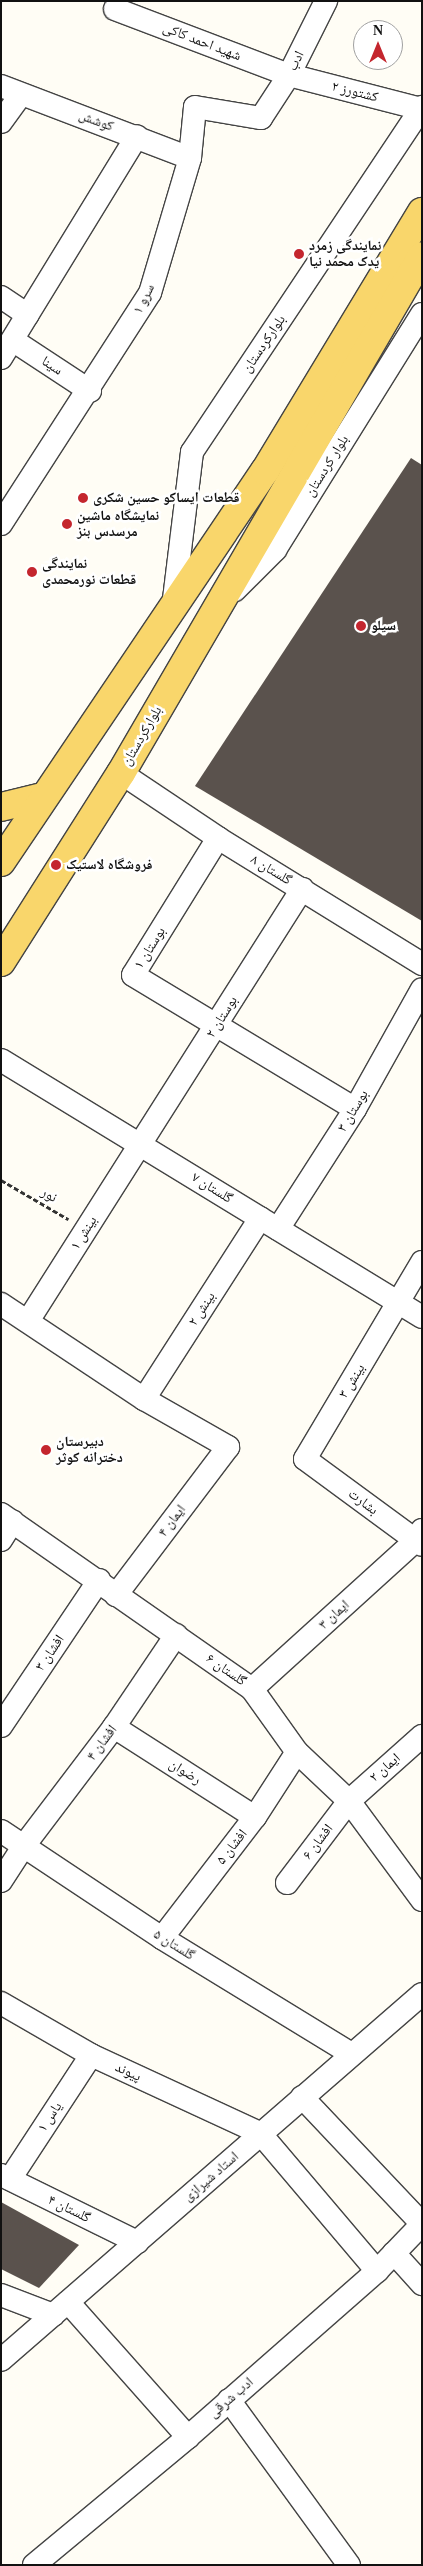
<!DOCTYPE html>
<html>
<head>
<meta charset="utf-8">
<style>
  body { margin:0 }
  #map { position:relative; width:423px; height:2566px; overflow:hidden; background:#fffdf5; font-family:"Times New Roman","Noto Naskh Arabic",serif }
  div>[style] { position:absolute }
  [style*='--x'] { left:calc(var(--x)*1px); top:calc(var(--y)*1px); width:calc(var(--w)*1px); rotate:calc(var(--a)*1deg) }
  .building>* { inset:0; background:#5a524d }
  .path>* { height:3px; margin-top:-1.5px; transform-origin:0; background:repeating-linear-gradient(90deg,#333 0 5px,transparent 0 7.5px) }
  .roads { filter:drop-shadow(1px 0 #444) drop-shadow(-1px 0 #444) drop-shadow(0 1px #444) drop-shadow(0 -1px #444) }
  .minor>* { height:22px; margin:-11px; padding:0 11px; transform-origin:11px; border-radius:11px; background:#fff }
  .major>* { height:28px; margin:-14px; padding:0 14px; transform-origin:14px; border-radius:14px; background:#f9d66b }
  .dots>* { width:14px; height:14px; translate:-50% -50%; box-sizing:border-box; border:2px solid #fff; border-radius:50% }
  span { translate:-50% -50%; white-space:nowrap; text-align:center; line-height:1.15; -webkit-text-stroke:5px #fff; paint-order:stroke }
  .street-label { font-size:14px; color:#111 }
  .poi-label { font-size:14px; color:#111; font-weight:700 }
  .left { translate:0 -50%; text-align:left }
  .frame { position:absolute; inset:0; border:2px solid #111; pointer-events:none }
  .north { position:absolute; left:353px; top:20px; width:50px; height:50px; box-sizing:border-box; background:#fff; border:1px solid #a0a0a0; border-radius:50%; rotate:0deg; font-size:14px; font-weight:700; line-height:20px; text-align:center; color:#111 }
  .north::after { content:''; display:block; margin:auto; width:18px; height:22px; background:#c4262e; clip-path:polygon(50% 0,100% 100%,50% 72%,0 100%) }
</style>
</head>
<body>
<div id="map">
  <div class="building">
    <div style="clip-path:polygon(411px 458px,422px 465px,422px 921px,195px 786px)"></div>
    <div style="clip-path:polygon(1px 2202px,79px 2245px,39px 2288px,1px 2269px)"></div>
  </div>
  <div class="path">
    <div style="--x:1;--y:1180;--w:78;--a:30.2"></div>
  </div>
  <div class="roads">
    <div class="minor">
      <div style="--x:115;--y:9;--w:186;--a:20.8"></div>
      <div style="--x:289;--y:75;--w:136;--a:14.4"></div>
      <div style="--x:1;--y:86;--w:202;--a:20.9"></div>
      <div style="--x:1;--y:122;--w:34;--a:-54"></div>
      <div style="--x:1;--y:297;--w:32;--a:34"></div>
      <div style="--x:14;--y:341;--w:91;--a:33.3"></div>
      <div style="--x:1;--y:358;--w:260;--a:-58.5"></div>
      <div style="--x:1;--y:524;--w:275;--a:-57.2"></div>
      <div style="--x:150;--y:293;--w:141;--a:-73.5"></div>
      <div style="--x:190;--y:158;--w:51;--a:-84.4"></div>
      <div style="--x:195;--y:107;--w:67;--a:9.5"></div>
      <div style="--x:261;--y:118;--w:51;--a:-56.9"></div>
      <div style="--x:289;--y:75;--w:83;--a:-63.4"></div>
      <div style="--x:235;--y:590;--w:57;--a:-45"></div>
      <div style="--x:275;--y:550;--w:278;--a:-58.1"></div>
      <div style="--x:173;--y:607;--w:156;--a:-83"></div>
      <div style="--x:192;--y:452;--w:415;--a:-56.3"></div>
      <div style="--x:121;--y:773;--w:117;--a:33.8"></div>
      <div style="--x:218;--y:838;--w:240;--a:31.7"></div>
      <div style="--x:218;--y:838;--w:161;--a:121.8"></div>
      <div style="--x:133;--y:975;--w:259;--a:31.1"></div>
      <div style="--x:1;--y:1060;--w:493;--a:31.4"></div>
      <div style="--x:278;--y:1229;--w:143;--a:-57.3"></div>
      <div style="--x:355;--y:1109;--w:137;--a:-60.8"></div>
      <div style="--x:422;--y:1262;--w:229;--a:120.7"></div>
      <div style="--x:305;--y:1459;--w:145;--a:36.3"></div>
      <div style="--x:1;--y:1304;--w:172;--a:33.6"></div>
      <div style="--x:144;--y:1399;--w:97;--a:29.7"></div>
      <div style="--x:228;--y:1447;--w:186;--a:127.1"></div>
      <div style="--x:28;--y:1321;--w:512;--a:-57.61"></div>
      <div style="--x:144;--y:1399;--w:215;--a:-57.3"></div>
      <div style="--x:1;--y:1514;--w:306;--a:34.9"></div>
      <div style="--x:252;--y:1689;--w:77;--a:54.5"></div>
      <div style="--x:297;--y:1752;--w:71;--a:43.3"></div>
      <div style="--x:349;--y:1801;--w:123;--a:53.6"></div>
      <div style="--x:1;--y:1540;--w:22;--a:-58"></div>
      <div style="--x:252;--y:1689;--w:220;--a:-42.2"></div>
      <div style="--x:415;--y:1541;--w:13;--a:-58"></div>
      <div style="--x:1;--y:1726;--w:176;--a:-56.1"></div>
      <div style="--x:114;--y:1727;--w:167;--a:32.6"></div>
      <div style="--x:1;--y:1831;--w:193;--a:33.6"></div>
      <div style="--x:162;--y:1938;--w:222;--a:31.5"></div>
      <div style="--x:1;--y:1881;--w:40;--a:-57.1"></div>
      <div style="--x:23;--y:1847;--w:151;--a:-52.8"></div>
      <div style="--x:114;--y:1727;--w:111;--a:-56"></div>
      <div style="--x:287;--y:1883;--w:103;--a:-52.9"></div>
      <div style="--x:349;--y:1801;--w:98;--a:-41.7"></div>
      <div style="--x:162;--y:1938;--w:153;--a:-52.5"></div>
      <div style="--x:255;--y:1817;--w:77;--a:-57.1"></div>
      <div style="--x:1;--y:2003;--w:104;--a:30"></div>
      <div style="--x:91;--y:2055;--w:186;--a:24.8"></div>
      <div style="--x:260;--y:2133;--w:181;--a:49.7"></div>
      <div style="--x:302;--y:2097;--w:175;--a:46.6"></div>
      <div style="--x:1;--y:2175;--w:152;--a:26.2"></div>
      <div style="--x:10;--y:2179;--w:148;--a:-56.8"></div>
      <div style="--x:394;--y:2253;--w:42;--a:47.9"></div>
      <div style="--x:1;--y:2295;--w:56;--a:21"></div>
      <div style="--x:68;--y:2302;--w:181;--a:48.4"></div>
      <div style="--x:1;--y:2360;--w:558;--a:-41"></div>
      <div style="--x:229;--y:2400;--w:204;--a:54"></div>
      <div style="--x:34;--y:2565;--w:200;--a:-39.7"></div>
      <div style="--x:188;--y:2437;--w:252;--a:-41.3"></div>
      <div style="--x:377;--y:2271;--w:65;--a:-46.2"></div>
    </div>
    <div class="major">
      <div style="--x:1;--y:807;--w:42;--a:-13.7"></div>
      <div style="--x:1;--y:862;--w:472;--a:-56"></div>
      <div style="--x:265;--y:471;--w:303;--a:-58.8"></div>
      <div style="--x:1;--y:962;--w:224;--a:-57.6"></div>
      <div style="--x:121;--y:773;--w:598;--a:-59.79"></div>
    </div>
  </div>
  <div class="dots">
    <div style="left:299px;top:254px;background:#c4262e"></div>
    <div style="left:83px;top:498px;background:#c4262e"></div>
    <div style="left:67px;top:524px;background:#c4262e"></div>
    <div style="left:32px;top:572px;background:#c4262e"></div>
    <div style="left:361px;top:626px;background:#c4262e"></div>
    <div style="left:56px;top:865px;background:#c4262e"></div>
    <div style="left:46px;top:1450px;background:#c4262e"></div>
  </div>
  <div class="street-label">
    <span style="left:202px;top:42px;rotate:21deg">شهید احمد کاکی</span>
    <span style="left:296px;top:61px;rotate:-64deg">ادب</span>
    <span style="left:355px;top:92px;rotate:14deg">کشتورز ۲</span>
    <span style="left:96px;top:121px;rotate:20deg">کوشش</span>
    <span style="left:144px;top:299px;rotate:-64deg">سرو ۱</span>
    <span style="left:264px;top:344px;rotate:-56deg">بلوارکردستان</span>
    <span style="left:52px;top:366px;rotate:33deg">سینا</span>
    <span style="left:327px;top:466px;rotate:-58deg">بلوار کردستان</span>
    <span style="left:142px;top:736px;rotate:-60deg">بلوارکردستان</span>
    <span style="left:271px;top:870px;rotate:31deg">گلستان ۸</span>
    <span style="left:150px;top:948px;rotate:-58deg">بوستان ۱</span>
    <span style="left:222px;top:1017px;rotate:-58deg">بوستان ۲</span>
    <span style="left:353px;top:1111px;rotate:-59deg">بوستان ۳</span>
    <span style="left:212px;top:1188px;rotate:32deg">گلستان ۷</span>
    <span style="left:49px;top:1195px;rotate:30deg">نور</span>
    <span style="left:84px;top:1233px;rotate:-58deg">بینش ۱</span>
    <span style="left:202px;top:1309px;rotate:-57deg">بینش ۲</span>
    <span style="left:352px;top:1381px;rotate:-59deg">بینش ۳</span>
    <span style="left:363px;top:1502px;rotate:37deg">بشارت</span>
    <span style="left:172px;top:1521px;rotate:-53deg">ایمان ۴</span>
    <span style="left:334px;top:1615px;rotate:-42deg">ایمان ۳</span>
    <span style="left:50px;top:1653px;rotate:-56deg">افشان ۳</span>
    <span style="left:226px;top:1670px;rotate:35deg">گلستان ۶</span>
    <span style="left:102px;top:1743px;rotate:-53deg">افشان ۴</span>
    <span style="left:385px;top:1768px;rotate:-41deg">ایمان ۲</span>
    <span style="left:185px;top:1772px;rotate:32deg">رضوان</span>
    <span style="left:318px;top:1842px;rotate:-53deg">افشان ۶</span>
    <span style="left:232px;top:1847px;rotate:-52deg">افشان ۵</span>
    <span style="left:174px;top:1945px;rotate:32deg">گلستان ۵</span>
    <span style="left:128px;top:2072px;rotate:25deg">پیوند</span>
    <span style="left:50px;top:2117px;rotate:-57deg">یاس ۱</span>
    <span style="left:211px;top:2177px;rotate:-41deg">استاد شیرازی</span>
    <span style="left:69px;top:2209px;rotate:26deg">گلستان ۴</span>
    <span style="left:231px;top:2398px;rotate:-41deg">ادب شرقی</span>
  </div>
  <div class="poi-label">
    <span class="left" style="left:309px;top:254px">نمایندگی زمرد<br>یدک محمد نیا</span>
    <span class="left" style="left:93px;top:498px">قطعات ایساکو حسین شکری</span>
    <span class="left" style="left:77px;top:524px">نمایشگاه ماشین<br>مرسدس بنز</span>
    <span class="left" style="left:42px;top:572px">نمایندگی<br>قطعات نورمحمدی</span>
    <span class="left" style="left:371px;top:626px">سیلو</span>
    <span class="left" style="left:66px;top:865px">فروشگاه لاستیک</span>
    <span class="left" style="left:56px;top:1450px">دبیرستان<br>دخترانه کوثر</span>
  </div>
  <div class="frame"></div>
  <div class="north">N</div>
</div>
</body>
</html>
